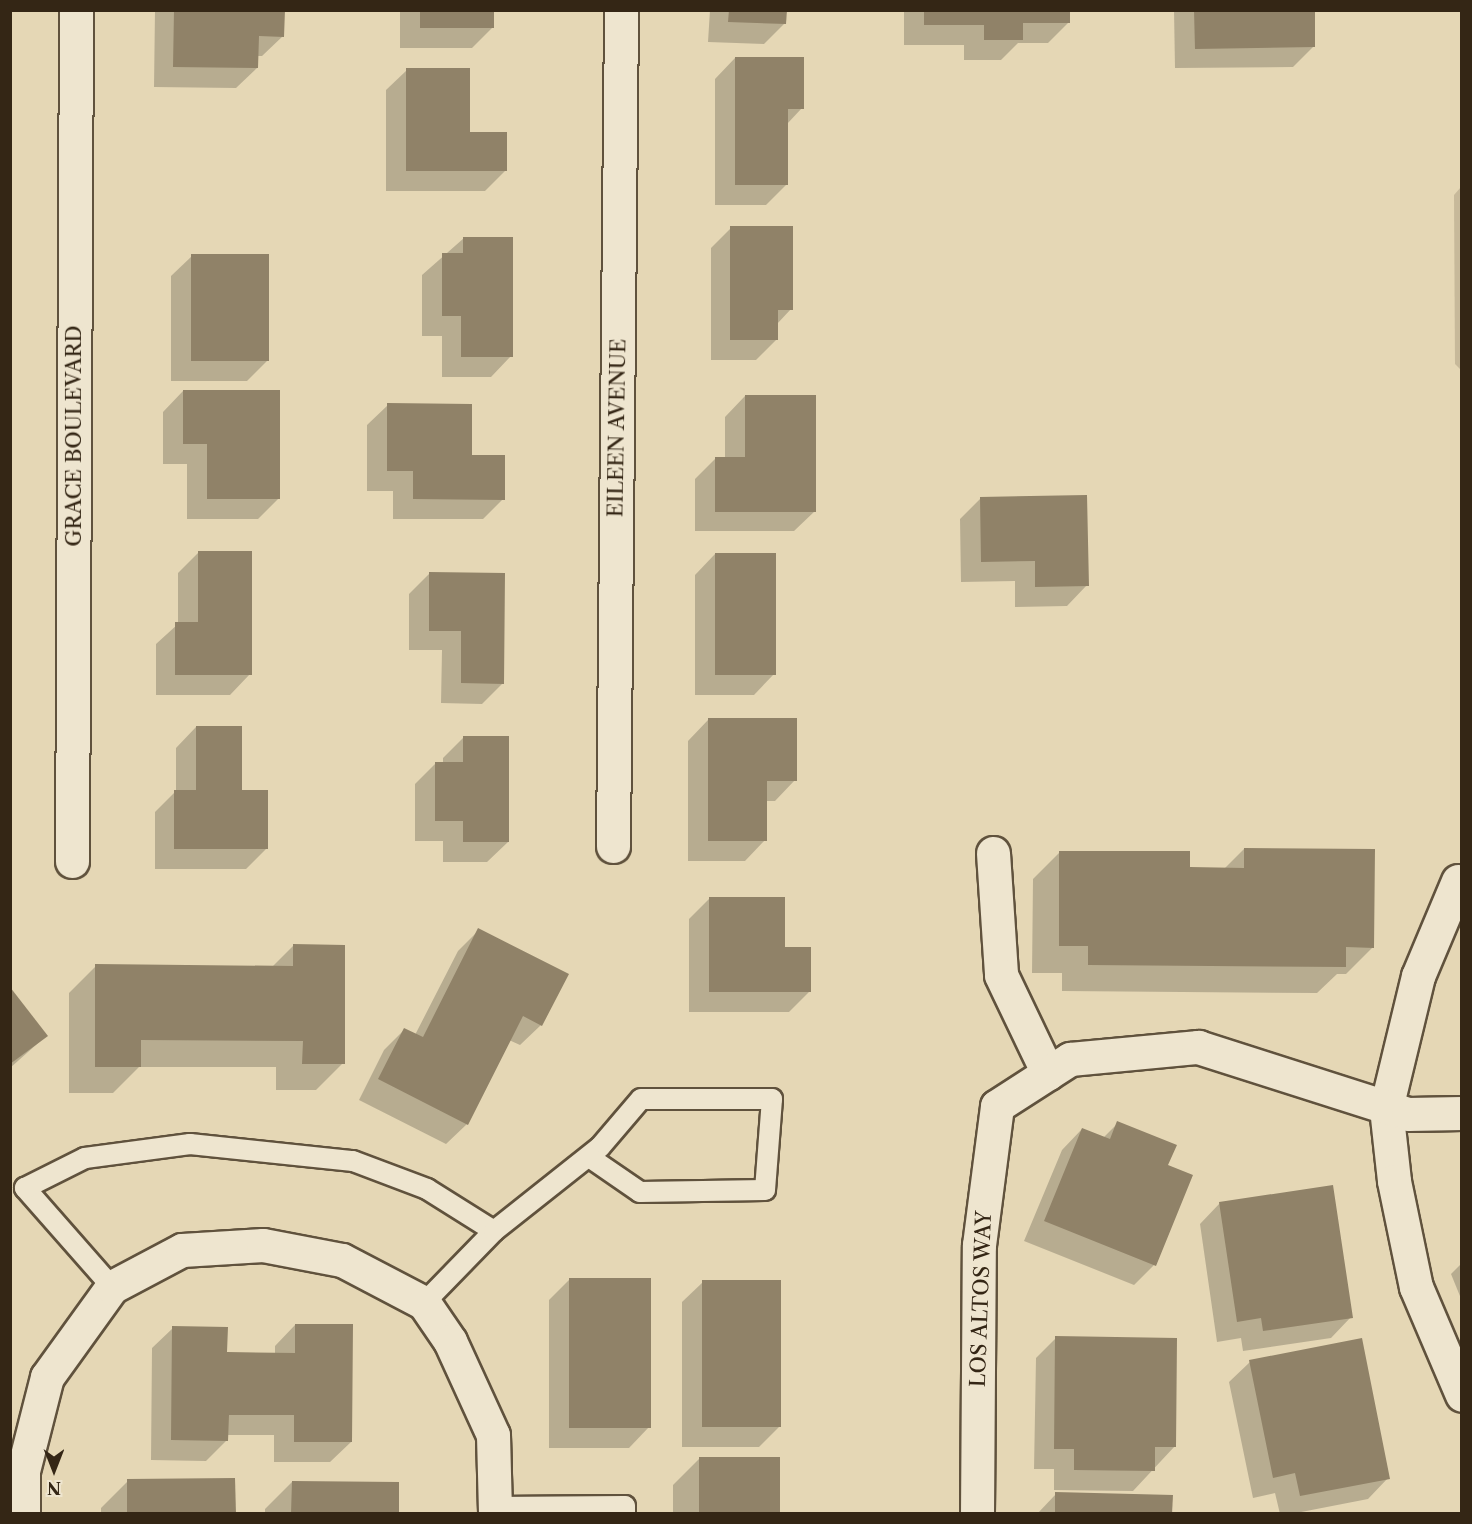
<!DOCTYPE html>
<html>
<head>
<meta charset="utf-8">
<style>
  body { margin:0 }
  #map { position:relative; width:1472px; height:1524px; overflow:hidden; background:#e5d7b5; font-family:"Libre Caslon Text",serif }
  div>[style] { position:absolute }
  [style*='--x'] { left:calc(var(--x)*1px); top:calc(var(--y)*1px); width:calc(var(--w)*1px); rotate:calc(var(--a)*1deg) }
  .green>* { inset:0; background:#c7b99a }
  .shadow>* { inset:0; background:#0003 }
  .building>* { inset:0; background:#908268 }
  .roads { filter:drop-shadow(2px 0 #60523d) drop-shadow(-2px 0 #60523d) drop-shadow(0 2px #60523d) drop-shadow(0 -2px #60523d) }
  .service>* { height:20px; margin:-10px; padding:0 10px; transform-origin:10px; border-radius:10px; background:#eee5cf }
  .minor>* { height:33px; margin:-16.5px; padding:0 16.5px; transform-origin:16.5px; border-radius:16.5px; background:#eee5cf }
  span { translate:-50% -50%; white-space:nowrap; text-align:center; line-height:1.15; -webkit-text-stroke:4.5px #eee5cf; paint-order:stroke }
  .street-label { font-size:21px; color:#342615 }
  .frame { position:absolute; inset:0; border:12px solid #342615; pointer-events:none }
  .north { position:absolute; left:24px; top:1440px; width:60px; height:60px; -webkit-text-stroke:4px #eee5cf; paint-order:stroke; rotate:180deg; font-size:16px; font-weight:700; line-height:24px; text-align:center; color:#342615 }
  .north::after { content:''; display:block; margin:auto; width:21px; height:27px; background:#342615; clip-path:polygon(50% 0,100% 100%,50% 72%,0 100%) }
</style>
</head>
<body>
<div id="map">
  <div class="green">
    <div style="clip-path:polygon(1461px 187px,1461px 370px,1455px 364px,1454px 195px)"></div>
  </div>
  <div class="shadow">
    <div style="clip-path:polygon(155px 10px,283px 10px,283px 36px,262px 56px,257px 56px,257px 68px,236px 88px,154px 87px)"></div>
    <div style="clip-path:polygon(400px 10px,493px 10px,493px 27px,472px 48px,400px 48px)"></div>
    <div style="clip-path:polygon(710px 10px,785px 10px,785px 23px,764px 44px,708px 42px)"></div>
    <div style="clip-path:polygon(904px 10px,1068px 10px,1068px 23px,1048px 43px,1018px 43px,1001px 60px,964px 60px,964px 45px,904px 45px)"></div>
    <div style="clip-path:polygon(1174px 10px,1313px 10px,1313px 47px,1293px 67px,1175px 68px)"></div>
    <div style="clip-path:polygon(735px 58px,802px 108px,787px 124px,787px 184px,766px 205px,715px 205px,715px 79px)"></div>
    <div style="clip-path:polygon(407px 70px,505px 171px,485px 191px,386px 191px,386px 90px)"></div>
    <div style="clip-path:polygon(731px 228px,791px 309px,777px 324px,777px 339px,756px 360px,711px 360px,711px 248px)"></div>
    <div style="clip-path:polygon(464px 238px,511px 356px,491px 377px,442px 377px,442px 336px,422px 336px,422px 275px)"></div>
    <div style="clip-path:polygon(192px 256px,267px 361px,247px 381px,171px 381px,171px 276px)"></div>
    <div style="clip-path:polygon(183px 391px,279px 498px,258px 519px,187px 519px,187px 464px,163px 464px,163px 412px)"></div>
    <div style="clip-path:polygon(745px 396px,815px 511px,794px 531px,695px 531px,695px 479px,715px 459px,725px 459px,725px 417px)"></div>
    <div style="clip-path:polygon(388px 405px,470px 456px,503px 499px,483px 519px,393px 519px,393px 491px,367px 491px,367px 425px)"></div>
    <div style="clip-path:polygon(981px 498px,1087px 585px,1067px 606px,1015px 607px,1015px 581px,961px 582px,960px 519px)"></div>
    <div style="clip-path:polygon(199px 552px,250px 674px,230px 695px,156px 695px,156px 644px,178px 624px,178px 573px)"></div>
    <div style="clip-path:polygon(715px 554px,774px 674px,754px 695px,695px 695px,695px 575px)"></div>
    <div style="clip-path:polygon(430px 573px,503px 683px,482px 704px,441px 703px,442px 650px,409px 650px,409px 594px)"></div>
    <div style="clip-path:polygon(708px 720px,795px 780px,775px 801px,765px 801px,765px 840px,745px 861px,688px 861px,688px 741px)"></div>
    <div style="clip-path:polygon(196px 727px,240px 792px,266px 849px,246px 869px,155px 869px,155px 812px,176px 791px,176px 748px)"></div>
    <div style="clip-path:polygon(464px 737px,508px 842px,487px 862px,443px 862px,443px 841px,415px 841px,415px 784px,435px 764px,443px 764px,443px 758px)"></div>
    <div style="clip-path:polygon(1244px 849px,1373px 947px,1346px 974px,1337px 974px,1317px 993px,1062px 991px,1062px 973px,1032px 973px,1033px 879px,1060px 852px,1189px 869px,1224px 869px)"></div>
    <div style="clip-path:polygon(709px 899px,784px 948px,810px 991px,789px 1012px,689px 1012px,689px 919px)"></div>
    <div style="clip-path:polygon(479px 930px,541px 1025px,520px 1045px,509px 1040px,467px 1124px,446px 1144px,359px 1100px,384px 1050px,404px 1030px,415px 1035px,458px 951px)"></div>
    <div style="clip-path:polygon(294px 945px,343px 1063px,316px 1090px,276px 1090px,276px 1067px,139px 1067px,113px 1093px,69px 1093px,69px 993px,96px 966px,272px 967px)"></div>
    <div style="clip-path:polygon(10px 989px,46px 1036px,10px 1068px)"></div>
    <div style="clip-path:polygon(1118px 1123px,1166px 1166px,1154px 1265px,1134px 1285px,1024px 1241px,1062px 1150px,1082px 1129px,1103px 1138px)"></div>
    <div style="clip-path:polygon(1220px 1203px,1351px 1317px,1331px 1338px,1243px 1351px,1241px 1338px,1217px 1342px,1200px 1224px)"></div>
    <div style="clip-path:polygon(1462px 1263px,1462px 1301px,1451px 1274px)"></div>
    <div style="clip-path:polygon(570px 1279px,649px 1427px,629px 1448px,549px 1448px,549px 1300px)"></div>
    <div style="clip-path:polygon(703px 1282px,780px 1426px,759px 1447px,682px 1447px,682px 1302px)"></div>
    <div style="clip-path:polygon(295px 1325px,351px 1442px,330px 1462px,274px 1462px,274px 1435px,227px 1435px,227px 1440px,206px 1461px,151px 1460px,152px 1348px,173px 1328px,226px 1353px,275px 1354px,275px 1346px)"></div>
    <div style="clip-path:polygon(1056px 1338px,1175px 1446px,1133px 1491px,1054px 1490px,1054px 1469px,1034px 1469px,1036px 1358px)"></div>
    <div style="clip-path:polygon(1250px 1362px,1388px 1478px,1368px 1499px,1291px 1514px,1280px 1514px,1275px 1493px,1253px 1498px,1229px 1382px)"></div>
    <div style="clip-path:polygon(699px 1459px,778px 1514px,673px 1514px,673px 1485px)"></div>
    <div style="clip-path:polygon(128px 1481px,234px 1514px,101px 1514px,101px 1508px)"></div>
    <div style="clip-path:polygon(292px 1482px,397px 1514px,265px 1514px,265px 1509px)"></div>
    <div style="clip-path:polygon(1056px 1494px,1171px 1514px,1037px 1514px)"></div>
  </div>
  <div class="building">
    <div style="clip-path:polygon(174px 10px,285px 10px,284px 37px,259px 36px,258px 68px,173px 67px)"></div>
    <div style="clip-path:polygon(420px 10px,494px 10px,494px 28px,420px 28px)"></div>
    <div style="clip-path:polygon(729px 10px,787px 10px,786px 24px,728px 22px)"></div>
    <div style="clip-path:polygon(924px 10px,1070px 10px,1070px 23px,1023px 23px,1023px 40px,984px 40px,984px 25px,924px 25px)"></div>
    <div style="clip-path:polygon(1194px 10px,1315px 10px,1315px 47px,1195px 49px)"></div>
    <div style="clip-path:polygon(735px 57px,804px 57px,804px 109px,788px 109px,788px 185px,735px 185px)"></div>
    <div style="clip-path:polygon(406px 68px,470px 68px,470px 132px,507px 132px,507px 171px,406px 171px)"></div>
    <div style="clip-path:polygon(730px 226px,793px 226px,793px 310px,778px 310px,778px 340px,730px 340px)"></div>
    <div style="clip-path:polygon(463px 237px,513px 237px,513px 357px,461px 357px,461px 316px,442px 316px,442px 253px,463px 253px)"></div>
    <div style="clip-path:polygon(191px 254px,269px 254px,269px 361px,191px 361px)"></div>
    <div style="clip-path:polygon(183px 390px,280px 390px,280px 499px,207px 499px,207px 444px,183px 444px)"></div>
    <div style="clip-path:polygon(745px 395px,816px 395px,816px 512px,715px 512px,715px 457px,745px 457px)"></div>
    <div style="clip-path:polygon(387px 403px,472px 404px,472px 455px,505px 455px,505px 500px,413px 499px,413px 471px,387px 471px)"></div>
    <div style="clip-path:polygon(1087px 495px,1089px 586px,1035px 587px,1035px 561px,981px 562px,980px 497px)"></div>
    <div style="clip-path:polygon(198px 551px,252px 551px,252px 675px,175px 675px,175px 622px,198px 622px)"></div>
    <div style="clip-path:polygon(715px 553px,776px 553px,776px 675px,715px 675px)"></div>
    <div style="clip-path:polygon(429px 572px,505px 573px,504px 684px,461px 683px,461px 631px,429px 631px)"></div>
    <div style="clip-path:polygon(708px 718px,797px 718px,797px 781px,767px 781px,767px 841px,708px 841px)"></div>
    <div style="clip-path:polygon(196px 726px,242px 726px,242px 790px,268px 790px,268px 849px,174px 849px,174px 790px,196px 790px)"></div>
    <div style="clip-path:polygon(463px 736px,509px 736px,509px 842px,463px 842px,463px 821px,435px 821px,435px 762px,463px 762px)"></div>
    <div style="clip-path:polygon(1244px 848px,1375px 849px,1374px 948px,1346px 947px,1346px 967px,1088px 965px,1088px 946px,1059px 946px,1059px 851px,1190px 851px,1190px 867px,1244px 868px)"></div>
    <div style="clip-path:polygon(709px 897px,785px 897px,785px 947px,811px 947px,811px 992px,709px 992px)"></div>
    <div style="clip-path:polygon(478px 928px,569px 974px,542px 1026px,523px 1016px,468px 1125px,378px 1079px,404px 1028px,423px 1037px)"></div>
    <div style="clip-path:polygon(293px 944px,345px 945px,345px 1064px,302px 1064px,303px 1041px,141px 1040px,141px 1067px,95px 1067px,95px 964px,293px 966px)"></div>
    <div style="clip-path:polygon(10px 987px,48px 1036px,10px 1064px)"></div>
    <div style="clip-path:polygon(1117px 1121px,1177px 1145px,1168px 1165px,1193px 1175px,1156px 1266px,1044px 1221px,1082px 1128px,1110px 1139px)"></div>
    <div style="clip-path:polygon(1333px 1185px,1353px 1318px,1263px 1331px,1261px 1318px,1237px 1322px,1219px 1202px)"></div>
    <div style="clip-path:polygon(569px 1278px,651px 1278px,651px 1428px,569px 1428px)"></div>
    <div style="clip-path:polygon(702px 1280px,781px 1280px,781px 1427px,702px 1427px)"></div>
    <div style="clip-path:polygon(295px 1324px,353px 1324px,352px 1442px,294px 1442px,294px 1415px,229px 1415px,228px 1441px,171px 1440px,172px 1326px,228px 1327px,227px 1352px,295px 1353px)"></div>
    <div style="clip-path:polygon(1055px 1336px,1177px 1338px,1176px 1447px,1155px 1447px,1155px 1471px,1074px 1470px,1074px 1449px,1054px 1449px)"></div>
    <div style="clip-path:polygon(1362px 1338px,1390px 1479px,1300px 1496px,1295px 1473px,1273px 1478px,1249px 1360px)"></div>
    <div style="clip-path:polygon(699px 1457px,780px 1457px,780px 1514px,699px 1514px)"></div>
    <div style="clip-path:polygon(235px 1478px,236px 1514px,127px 1514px,127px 1479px)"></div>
    <div style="clip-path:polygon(292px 1481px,399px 1482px,399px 1514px,291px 1514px)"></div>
    <div style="clip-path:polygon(1055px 1492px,1173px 1495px,1172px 1514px,1055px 1514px)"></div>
  </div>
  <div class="roads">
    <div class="service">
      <div style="--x:112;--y:1287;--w:132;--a:-131.3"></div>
      <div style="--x:25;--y:1188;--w:67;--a:-26.6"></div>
      <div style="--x:85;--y:1158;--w:106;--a:-7.6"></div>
      <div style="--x:190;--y:1144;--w:164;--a:6"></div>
      <div style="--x:353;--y:1161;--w:79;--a:20.7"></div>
      <div style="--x:427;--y:1189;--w:79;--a:32.1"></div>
      <div style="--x:424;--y:1303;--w:100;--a:-45.8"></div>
      <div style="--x:494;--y:1231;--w:135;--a:-38.4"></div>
      <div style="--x:600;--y:1147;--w:63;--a:-49.5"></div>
      <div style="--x:641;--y:1099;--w:131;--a:0"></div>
      <div style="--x:772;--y:1099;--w:91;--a:94.4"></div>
      <div style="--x:765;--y:1190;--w:125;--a:179.1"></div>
      <div style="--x:640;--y:1192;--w:62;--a:-145.5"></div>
      <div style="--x:495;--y:1507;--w:130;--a:-0.4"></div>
      <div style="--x:625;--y:1506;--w:8;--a:90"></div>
    </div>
    <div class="minor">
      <div style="--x:613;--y:846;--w:836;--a:-89.45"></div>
      <div style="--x:993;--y:853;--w:122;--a:86.2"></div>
      <div style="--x:1001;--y:975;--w:109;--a:64.4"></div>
      <div style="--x:72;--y:861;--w:851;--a:-89.73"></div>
      <div style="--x:1458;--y:881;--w:103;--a:112.8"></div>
      <div style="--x:1418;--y:976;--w:136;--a:103.6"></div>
      <div style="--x:1386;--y:1108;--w:73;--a:83.7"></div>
      <div style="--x:1394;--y:1181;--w:108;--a:78.3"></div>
      <div style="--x:1416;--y:1287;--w:117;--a:66.9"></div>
      <div style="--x:23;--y:1514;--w:43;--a:-90"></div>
      <div style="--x:23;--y:1471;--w:97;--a:-75.7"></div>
      <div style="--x:47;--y:1377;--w:111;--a:-54.2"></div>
      <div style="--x:112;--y:1287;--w:79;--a:-27.9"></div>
      <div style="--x:182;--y:1250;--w:81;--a:-3.5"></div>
      <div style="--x:263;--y:1245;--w:80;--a:10.8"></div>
      <div style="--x:342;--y:1260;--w:93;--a:27.7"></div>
      <div style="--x:424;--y:1303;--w:46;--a:55.6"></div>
      <div style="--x:450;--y:1341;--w:103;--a:65.4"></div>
      <div style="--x:493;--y:1435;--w:79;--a:88.5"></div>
      <div style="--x:977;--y:1514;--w:269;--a:-89.6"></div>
      <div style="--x:979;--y:1245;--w:140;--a:-82.6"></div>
      <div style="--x:997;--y:1106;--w:87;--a:-32.8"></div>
      <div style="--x:1070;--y:1059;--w:129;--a:-5.4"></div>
      <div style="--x:1198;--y:1047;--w:220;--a:17.7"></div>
      <div style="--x:1408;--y:1114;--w:54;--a:-1.1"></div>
    </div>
  </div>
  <div class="street-label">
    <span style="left:617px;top:428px;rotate:-89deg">EILEEN AVENUE</span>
    <span style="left:74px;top:436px;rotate:-90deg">GRACE BOULEVARD</span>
    <span style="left:981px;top:1299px;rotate:-88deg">LOS ALTOS WAY</span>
  </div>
  <div class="frame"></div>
  <div class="north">N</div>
</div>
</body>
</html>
